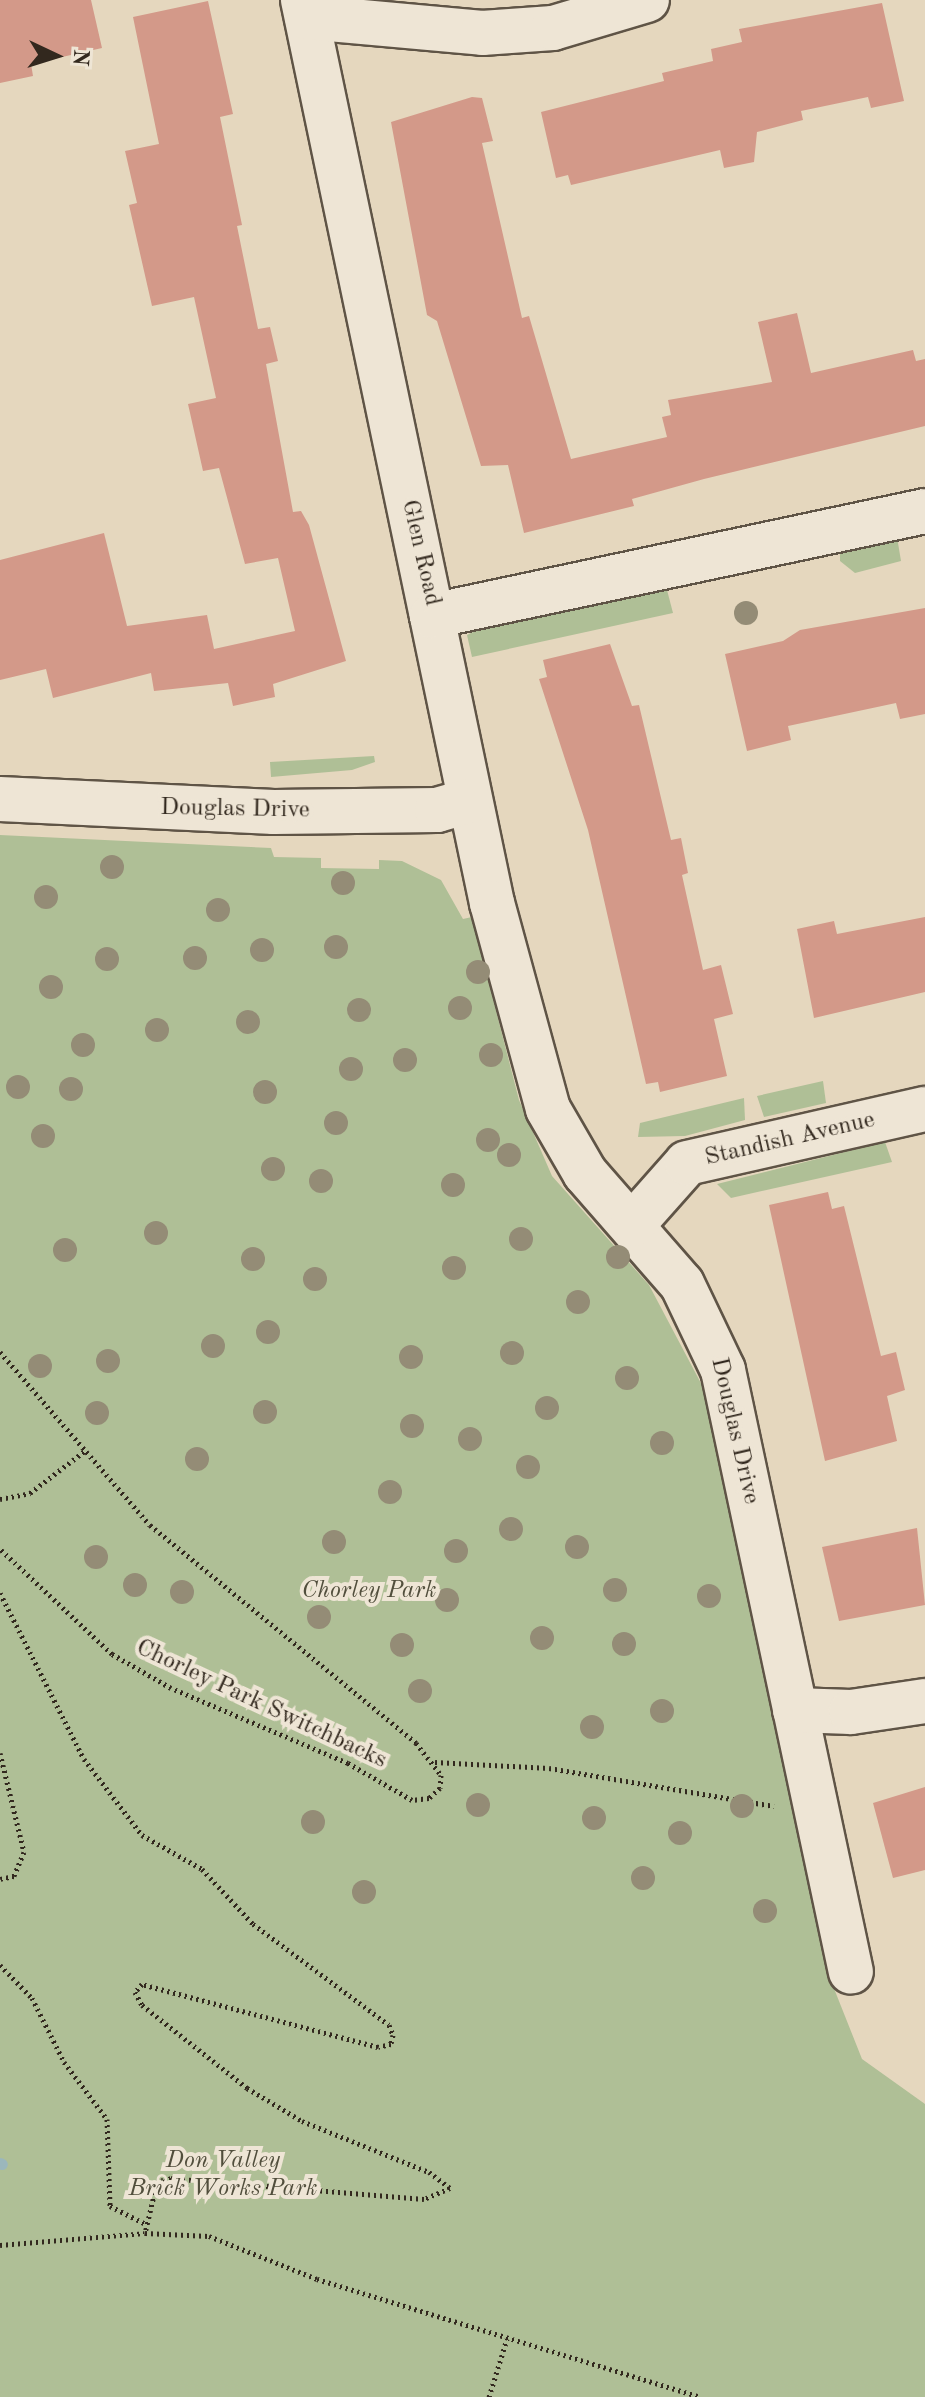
<!DOCTYPE html>
<html>
<head>
<meta charset="utf-8">
<style>
  body { margin:0 }
  #map { position:relative; width:925px; height:2397px; overflow:hidden; background:#e5d7be; font-family:"Old Standard TT",serif }
  div>[style] { position:absolute }
  [style*='--x'] { left:calc(var(--x)*1px); top:calc(var(--y)*1px); width:calc(var(--w)*1px); rotate:calc(var(--a)*1deg) }
  .green>* { inset:0; background:#afbf96 }
  .stream>* { height:11px; margin:-5.5px; padding:0 5.5px; transform-origin:5.5px; border-radius:5.5px; background:#9bb7bc }
  .building>* { inset:0; background:#d39989 }
  .path>* { height:5px; margin-top:-2.5px; transform-origin:0; background:repeating-linear-gradient(90deg,#32281e 0 2px,transparent 0 6px) }
  .roads { filter:drop-shadow(2px 0 #5f5446) drop-shadow(-2px 0 #5f5446) drop-shadow(0 2px #5f5446) drop-shadow(0 -2px #5f5446) }
  .minor>* { height:44px; margin:-22px; padding:0 22px; transform-origin:22px; border-radius:22px; background:#eee5d5 }
  .trees>* { width:24px; height:24px; margin:-12px; border-radius:50%; background:#948c76 }
  span { translate:-50% -50%; white-space:nowrap; text-align:center; line-height:1.15; -webkit-text-stroke:8px #eee5d5; paint-order:stroke }
  .street-label { font-size:24px; color:#32281e }
  .park-label { font-size:24px; color:#514e3c; font-style:italic }
  .north { position:absolute; left:16px; top:16px; width:80px; height:80px; -webkit-text-stroke:6px #eee5d5; paint-order:stroke; rotate:94deg; font-size:22px; font-weight:700; line-height:32px; text-align:center; color:#32281e }
  .north::after { content:''; display:block; margin:auto; width:28px; height:36px; background:#32281e; clip-path:polygon(50% 0,100% 100%,50% 72%,0 100%) }
</style>
</head>
<body>
<div id="map">
  <div class="green">
    <div style="clip-path:polygon(897px 537px,901px 561px,855px 573px,840px 561px,840px 550px)"></div>
    <div style="clip-path:polygon(667px 590px,673px 613px,472px 657px,467px 635px,475px 631px)"></div>
    <div style="clip-path:polygon(374px 756px,375px 762px,352px 770px,271px 777px,270px 762px)"></div>
    <div style="clip-path:polygon(0 835px,271px 848px,274px 857px,321px 858px,321px 868px,379px 869px,379px 860px,402px 861px,441px 880px,463px 919px,472px 917px,519px 1100px,552px 1176px,649px 1285px,704px 1389px,835px 1991px,862px 2059px,925px 2104px,925px 2397px,0 2397px)"></div>
    <div style="clip-path:polygon(823px 1081px,826px 1103px,764px 1117px,757px 1096px)"></div>
    <div style="clip-path:polygon(744px 1098px,745px 1120px,685px 1136px,638px 1137px,640px 1123px)"></div>
    <div style="clip-path:polygon(885px 1142px,892px 1162px,731px 1198px,717px 1184px)"></div>
  </div>
  <div class="stream">
    <div style="--x:0;--y:2163;--w:2;--a:27"></div>
  </div>
  <div class="building">
    <div style="clip-path:polygon(0 0,91px 0,102px 48px,31px 64px,33px 76px,0 83px)"></div>
    <div style="clip-path:polygon(208px 1px,233px 114px,220px 117px,242px 225px,237px 226px,258px 329px,270px 327px,278px 361px,266px 364px,293px 512px,301px 511px,309px 525px,346px 661px,273px 684px,275px 697px,233px 706px,228px 683px,154px 691px,151px 673px,53px 698px,46px 669px,0 680px,0 560px,104px 533px,127px 626px,207px 615px,214px 649px,295px 631px,278px 558px,245px 564px,219px 468px,203px 471px,188px 404px,216px 398px,194px 297px,152px 306px,129px 205px,137px 203px,125px 151px,159px 144px,133px 17px)"></div>
    <div style="clip-path:polygon(882px 3px,904px 101px,871px 108px,868px 97px,801px 111px,803px 120px,757px 132px,754px 162px,724px 168px,720px 150px,571px 185px,568px 175px,556px 178px,541px 112px,664px 81px,662px 73px,713px 61px,711px 49px,742px 42px,739px 29px)"></div>
    <div style="clip-path:polygon(472px 97px,482px 98px,493px 141px,482px 143px,522px 318px,529px 316px,571px 459px,667px 437px,662px 417px,671px 415px,668px 400px,772px 382px,758px 322px,797px 313px,811px 373px,913px 350px,916px 361px,925px 359px,925px 426px,704px 479px,632px 499px,634px 506px,524px 533px,508px 465px,481px 466px,437px 321px,427px 315px,391px 122px)"></div>
    <div style="clip-path:polygon(925px 608px,925px 714px,900px 719px,896px 703px,788px 726px,791px 740px,747px 751px,725px 654px,783px 641px,800px 630px)"></div>
    <div style="clip-path:polygon(610px 644px,632px 706px,639px 705px,671px 840px,681px 838px,688px 873px,682px 875px,703px 970px,721px 965px,733px 1014px,714px 1019px,727px 1076px,660px 1092px,658px 1082px,646px 1084px,588px 830px,539px 679px,547px 677px,543px 660px)"></div>
    <div style="clip-path:polygon(925px 917px,925px 992px,814px 1018px,797px 929px,834px 921px,837px 934px)"></div>
    <div style="clip-path:polygon(828px 1192px,832px 1209px,844px 1206px,881px 1356px,896px 1352px,905px 1390px,887px 1396px,897px 1441px,825px 1461px,769px 1205px)"></div>
    <div style="clip-path:polygon(917px 1528px,925px 1605px,839px 1621px,822px 1547px)"></div>
    <div style="clip-path:polygon(925px 1787px,925px 1870px,893px 1878px,873px 1803px)"></div>
  </div>
  <div class="path">
    <div style="--x:0;--y:1352;--w:229;--a:49.1"></div>
    <div style="--x:150;--y:1525;--w:344;--a:39.3"></div>
    <div style="--x:416;--y:1743;--w:41;--a:52"></div>
    <div style="--x:441;--y:1775;--w:13;--a:94"></div>
    <div style="--x:440;--y:1788;--w:15;--a:138"></div>
    <div style="--x:429;--y:1798;--w:17;--a:173"></div>
    <div style="--x:412;--y:1800;--w:74;--a:-150"></div>
    <div style="--x:348;--y:1763;--w:192;--a:-157"></div>
    <div style="--x:171;--y:1688;--w:68;--a:-150"></div>
    <div style="--x:112;--y:1654;--w:154;--a:-136.8"></div>
    <div style="--x:0;--y:1499;--w:31;--a:-11"></div>
    <div style="--x:30;--y:1493;--w:71;--a:-37.5"></div>
    <div style="--x:0;--y:1593;--w:186;--a:63.2"></div>
    <div style="--x:84;--y:1759;--w:96;--a:52.7"></div>
    <div style="--x:142;--y:1835;--w:69;--a:29.5"></div>
    <div style="--x:202;--y:1869;--w:75;--a:47.2"></div>
    <div style="--x:253;--y:1924;--w:169;--a:36.6"></div>
    <div style="--x:389;--y:2025;--w:11;--a:68"></div>
    <div style="--x:393;--y:2035;--w:9;--a:103"></div>
    <div style="--x:391;--y:2044;--w:13;--a:167"></div>
    <div style="--x:378;--y:2047;--w:244;--a:-165.1"></div>
    <div style="--x:142;--y:1984;--w:11;--a:131"></div>
    <div style="--x:135;--y:1992;--w:15;--a:62"></div>
    <div style="--x:142;--y:2005;--w:134;--a:38.3"></div>
    <div style="--x:247;--y:2088;--w:64;--a:31"></div>
    <div style="--x:302;--y:2121;--w:137;--a:21.9"></div>
    <div style="--x:429;--y:2172;--w:26;--a:37"></div>
    <div style="--x:450;--y:2188;--w:28;--a:157"></div>
    <div style="--x:424;--y:2199;--w:254;--a:-175.3"></div>
    <div style="--x:171;--y:2178;--w:17;--a:149"></div>
    <div style="--x:156;--y:2187;--w:47;--a:103.4"></div>
    <div style="--x:0;--y:1753;--w:102;--a:76.4"></div>
    <div style="--x:24;--y:1852;--w:26;--a:113"></div>
    <div style="--x:14;--y:1876;--w:14;--a:168"></div>
    <div style="--x:435;--y:1762;--w:114;--a:3"></div>
    <div style="--x:549;--y:1768;--w:228;--a:9.6"></div>
    <div style="--x:0;--y:1965;--w:46;--a:45.9"></div>
    <div style="--x:32;--y:1998;--w:72;--a:63.4"></div>
    <div style="--x:64;--y:2062;--w:71;--a:53"></div>
    <div style="--x:107;--y:2119;--w:87;--a:88"></div>
    <div style="--x:110;--y:2206;--w:40;--a:26.6"></div>
    <div style="--x:0;--y:2245;--w:145;--a:-4.7"></div>
    <div style="--x:145;--y:2233;--w:64;--a:2.7"></div>
    <div style="--x:209;--y:2236;--w:116;--a:21.7"></div>
    <div style="--x:317;--y:2279;--w:402;--a:17.1"></div>
    <div style="--x:489;--y:2397;--w:61;--a:-72.8"></div>
  </div>
  <div class="roads">
    <div class="minor">
      <div style="--x:303;--y:0;--w:923;--a:78.18"></div>
      <div style="--x:492;--y:903;--w:213;--a:74.8"></div>
      <div style="--x:548;--y:1109;--w:74;--a:60"></div>
      <div style="--x:585;--y:1173;--w:147;--a:48.9"></div>
      <div style="--x:682;--y:1284;--w:95;--a:64.5"></div>
      <div style="--x:723;--y:1370;--w:615;--a:78"></div>
      <div style="--x:307;--y:17;--w:176;--a:5.2"></div>
      <div style="--x:482;--y:33;--w:71;--a:-4"></div>
      <div style="--x:553;--y:28;--w:98;--a:-16.6"></div>
      <div style="--x:432;--y:616;--w:504;--a:-12.02"></div>
      <div style="--x:0;--y:799;--w:274;--a:2.7"></div>
      <div style="--x:274;--y:812;--w:163;--a:-0.7"></div>
      <div style="--x:437;--y:810;--w:33;--a:-16"></div>
      <div style="--x:633;--y:1224;--w:81;--a:-48.5"></div>
      <div style="--x:687;--y:1163;--w:244;--a:-12.8"></div>
      <div style="--x:795;--y:1710;--w:56;--a:2"></div>
      <div style="--x:851;--y:1712;--w:75;--a:-8.5"></div>
    </div>
  </div>
  <div class="trees">
    <div style="left:746px;top:613px"></div>
    <div style="left:112px;top:867px"></div>
    <div style="left:343px;top:883px"></div>
    <div style="left:46px;top:897px"></div>
    <div style="left:218px;top:910px"></div>
    <div style="left:336px;top:947px"></div>
    <div style="left:262px;top:950px"></div>
    <div style="left:195px;top:958px"></div>
    <div style="left:107px;top:959px"></div>
    <div style="left:478px;top:972px"></div>
    <div style="left:51px;top:987px"></div>
    <div style="left:460px;top:1008px"></div>
    <div style="left:359px;top:1010px"></div>
    <div style="left:248px;top:1022px"></div>
    <div style="left:157px;top:1030px"></div>
    <div style="left:83px;top:1045px"></div>
    <div style="left:491px;top:1055px"></div>
    <div style="left:405px;top:1060px"></div>
    <div style="left:351px;top:1069px"></div>
    <div style="left:18px;top:1087px"></div>
    <div style="left:71px;top:1089px"></div>
    <div style="left:265px;top:1092px"></div>
    <div style="left:336px;top:1123px"></div>
    <div style="left:43px;top:1136px"></div>
    <div style="left:488px;top:1140px"></div>
    <div style="left:509px;top:1155px"></div>
    <div style="left:273px;top:1169px"></div>
    <div style="left:321px;top:1181px"></div>
    <div style="left:453px;top:1185px"></div>
    <div style="left:156px;top:1233px"></div>
    <div style="left:521px;top:1239px"></div>
    <div style="left:65px;top:1250px"></div>
    <div style="left:618px;top:1257px"></div>
    <div style="left:253px;top:1259px"></div>
    <div style="left:454px;top:1268px"></div>
    <div style="left:315px;top:1279px"></div>
    <div style="left:578px;top:1302px"></div>
    <div style="left:268px;top:1332px"></div>
    <div style="left:213px;top:1346px"></div>
    <div style="left:512px;top:1353px"></div>
    <div style="left:411px;top:1357px"></div>
    <div style="left:108px;top:1361px"></div>
    <div style="left:40px;top:1366px"></div>
    <div style="left:627px;top:1378px"></div>
    <div style="left:547px;top:1408px"></div>
    <div style="left:265px;top:1412px"></div>
    <div style="left:97px;top:1413px"></div>
    <div style="left:412px;top:1426px"></div>
    <div style="left:470px;top:1439px"></div>
    <div style="left:662px;top:1443px"></div>
    <div style="left:197px;top:1459px"></div>
    <div style="left:528px;top:1467px"></div>
    <div style="left:390px;top:1492px"></div>
    <div style="left:511px;top:1529px"></div>
    <div style="left:334px;top:1542px"></div>
    <div style="left:577px;top:1547px"></div>
    <div style="left:456px;top:1551px"></div>
    <div style="left:96px;top:1557px"></div>
    <div style="left:135px;top:1585px"></div>
    <div style="left:615px;top:1590px"></div>
    <div style="left:182px;top:1592px"></div>
    <div style="left:709px;top:1596px"></div>
    <div style="left:447px;top:1600px"></div>
    <div style="left:319px;top:1617px"></div>
    <div style="left:542px;top:1638px"></div>
    <div style="left:624px;top:1644px"></div>
    <div style="left:402px;top:1645px"></div>
    <div style="left:420px;top:1691px"></div>
    <div style="left:662px;top:1711px"></div>
    <div style="left:592px;top:1727px"></div>
    <div style="left:478px;top:1805px"></div>
    <div style="left:742px;top:1806px"></div>
    <div style="left:594px;top:1818px"></div>
    <div style="left:313px;top:1822px"></div>
    <div style="left:680px;top:1833px"></div>
    <div style="left:643px;top:1878px"></div>
    <div style="left:364px;top:1892px"></div>
    <div style="left:765px;top:1911px"></div>
  </div>
  <div class="street-label">
    <span style="left:420px;top:553px;rotate:77deg">Glen Road</span>
    <span style="left:235px;top:810px;rotate:1deg">Douglas Drive</span>
    <span style="left:790px;top:1140px;rotate:-13deg">Standish Avenue</span>
    <span style="left:734px;top:1431px;rotate:77deg">Douglas Drive</span>
    <span style="left:261px;top:1705px;rotate:25deg">Chorley Park Switchbacks</span>
  </div>
  <div class="park-label">
    <span style="left:369px;top:1592px">Chorley Park</span>
    <span style="left:223px;top:2176px">Don Valley<br>Brick Works Park</span>
  </div>
  <div class="north">N</div>
</div>
</body>
</html>
